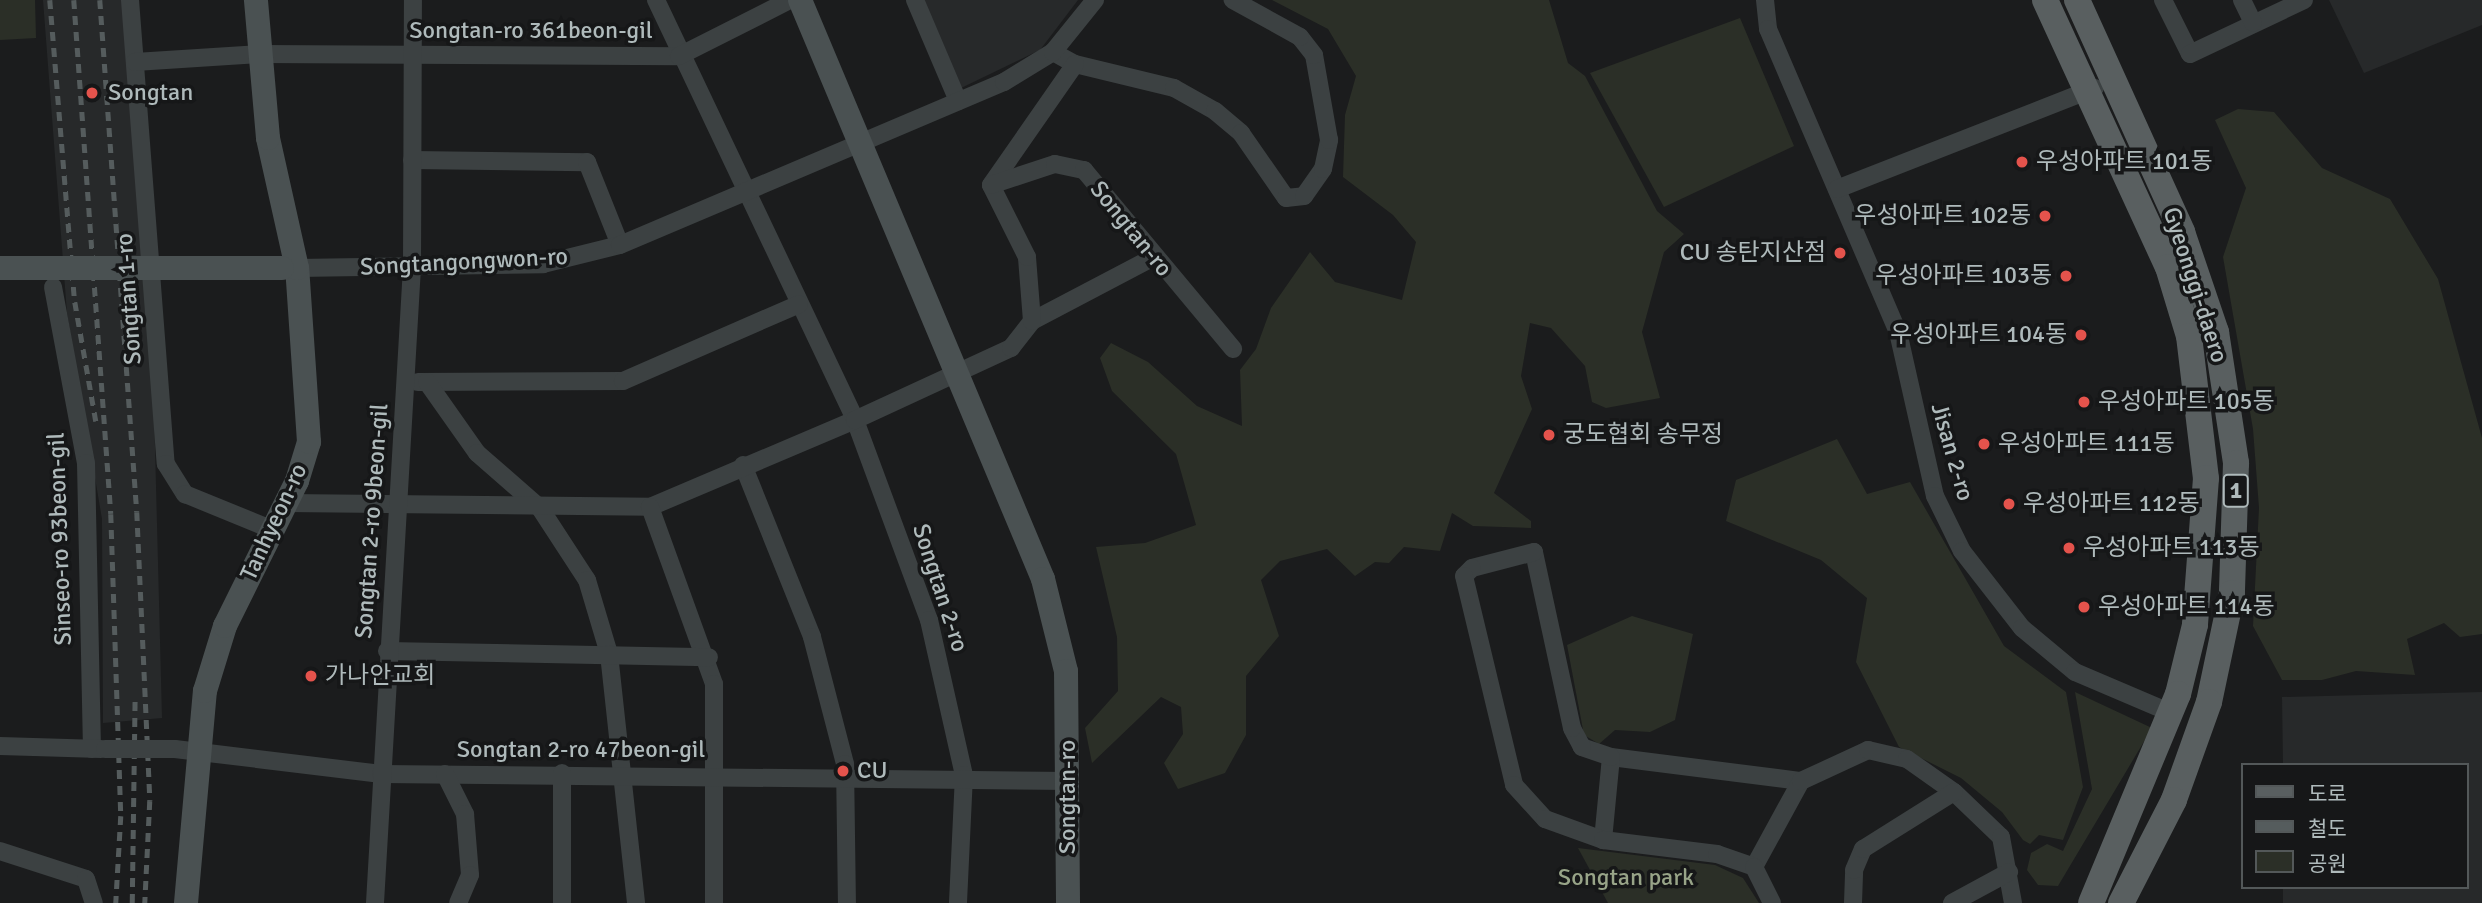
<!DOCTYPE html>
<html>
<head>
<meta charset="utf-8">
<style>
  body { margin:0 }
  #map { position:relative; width:2482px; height:903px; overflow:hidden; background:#1b1c1d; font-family:Signika,"Noto Sans KR",sans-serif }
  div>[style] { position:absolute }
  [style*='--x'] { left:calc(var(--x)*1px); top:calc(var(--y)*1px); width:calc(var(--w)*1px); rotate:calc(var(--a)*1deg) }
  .built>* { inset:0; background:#27292a }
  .green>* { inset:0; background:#2b2f27 }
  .street>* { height:18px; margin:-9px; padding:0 9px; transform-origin:9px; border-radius:9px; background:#3c4142 }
  .secondary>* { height:24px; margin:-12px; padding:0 12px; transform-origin:12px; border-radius:12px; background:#4a5152 }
  .primary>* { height:26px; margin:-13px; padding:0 13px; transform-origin:13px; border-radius:13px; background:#595f60 }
  .rail>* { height:4.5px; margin-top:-2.25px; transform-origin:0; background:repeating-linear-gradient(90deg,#555c5d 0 9px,transparent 0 16px) }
  .street-bridge>* { height:18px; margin:-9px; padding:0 9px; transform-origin:9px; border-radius:9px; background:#3c4142 }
  .secondary-bridge>* { height:24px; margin:-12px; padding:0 12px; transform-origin:12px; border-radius:12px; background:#4a5152 }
  .dots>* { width:19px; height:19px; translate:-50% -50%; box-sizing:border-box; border:4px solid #161718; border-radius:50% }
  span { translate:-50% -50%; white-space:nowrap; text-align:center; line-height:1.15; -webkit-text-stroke:7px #161718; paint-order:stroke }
  .shield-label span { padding:2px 5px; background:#161718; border:2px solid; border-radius:5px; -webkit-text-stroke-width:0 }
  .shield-label { font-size:23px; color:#afbabb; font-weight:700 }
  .street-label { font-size:24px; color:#afbabb }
  .poi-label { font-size:24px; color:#afbabb }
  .left { translate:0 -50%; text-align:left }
  .right { translate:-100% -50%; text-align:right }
  .park-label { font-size:24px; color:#98a488 }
  .legend { position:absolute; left:2241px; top:763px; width:228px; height:126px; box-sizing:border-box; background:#161718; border:2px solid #535859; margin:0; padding:9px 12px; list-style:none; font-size:21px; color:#afbabb }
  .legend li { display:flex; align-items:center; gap:14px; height:35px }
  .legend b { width:35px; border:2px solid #535859 }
</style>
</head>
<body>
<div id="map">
  <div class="built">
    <div style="clip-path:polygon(43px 0,124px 0,154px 408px,162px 718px,103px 723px,102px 519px,67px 313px)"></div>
    <div style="clip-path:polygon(923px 0,1078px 0,1040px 50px,959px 89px)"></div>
    <div style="clip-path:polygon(2329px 0,2482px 0,2482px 25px,2364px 73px)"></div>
    <div style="clip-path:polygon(2482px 692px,2482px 903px,2283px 903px,2283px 887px,2466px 887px,2466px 765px,2283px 765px,2282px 697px)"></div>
  </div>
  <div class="green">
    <div style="clip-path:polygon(0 0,35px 0,36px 38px,0 40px)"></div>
    <div style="clip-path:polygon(1272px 0,1549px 0,1568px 63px,1585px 76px,1657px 211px,1684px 234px,1664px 252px,1642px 332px,1660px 398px,1606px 408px,1592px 402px,1585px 366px,1551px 328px,1530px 323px,1521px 376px,1532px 409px,1494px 493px,1531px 521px,1531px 528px,1473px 526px,1452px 513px,1440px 551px,1404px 547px,1389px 563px,1375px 562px,1355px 576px,1327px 549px,1280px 561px,1261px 580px,1279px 636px,1246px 676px,1246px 735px,1225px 773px,1178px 789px,1164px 763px,1183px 734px,1181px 707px,1161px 697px,1092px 763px,1085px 728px,1118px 691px,1117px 637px,1096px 547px,1145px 543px,1196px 525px,1176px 454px,1112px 391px,1100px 358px,1111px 343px,1148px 362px,1197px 406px,1242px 426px,1240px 370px,1256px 349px,1271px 308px,1310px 252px,1335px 282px,1402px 300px,1416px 242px,1393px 215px,1343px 177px,1345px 115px,1356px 76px,1328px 29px)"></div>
    <div style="clip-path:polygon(1740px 18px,1794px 146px,1664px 207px,1590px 73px)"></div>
    <div style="clip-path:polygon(2238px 109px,2274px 112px,2322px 168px,2390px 199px,2438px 279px,2482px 438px,2482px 634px,2460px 637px,2444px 623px,2407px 639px,2415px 675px,2356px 671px,2322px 680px,2282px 680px,2253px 626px,2259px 508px,2253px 429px,2223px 257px,2246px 188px,2215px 120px)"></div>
    <div style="clip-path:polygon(1837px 439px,1867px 494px,1910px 482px,2004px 646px,2066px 692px,2083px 787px,2063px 840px,2039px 835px,2030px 844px,2023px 840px,2002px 812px,1961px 778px,1899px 747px,1856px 662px,1867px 598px,1821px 560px,1726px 521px,1736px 480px)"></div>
    <div style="clip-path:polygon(1632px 616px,1693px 634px,1675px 720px,1650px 732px,1615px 730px,1599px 744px,1584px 735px,1567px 645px)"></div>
    <div style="clip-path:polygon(2075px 692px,2152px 728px,2058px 886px,2038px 885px,2027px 870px,2031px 853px,2047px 844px,2063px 851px,2092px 789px)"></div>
    <div style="clip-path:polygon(1578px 848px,1715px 865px,1743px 878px,1759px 903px,1608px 903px)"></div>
  </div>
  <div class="street">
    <div style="--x:130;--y:0;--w:465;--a:85.6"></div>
    <div style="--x:166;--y:464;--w:36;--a:58"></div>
    <div style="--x:185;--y:494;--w:95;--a:22.2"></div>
    <div style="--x:656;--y:0;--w:465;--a:64.6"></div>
    <div style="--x:855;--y:420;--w:213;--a:69.7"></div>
    <div style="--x:929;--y:620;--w:159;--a:77.3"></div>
    <div style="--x:964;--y:775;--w:128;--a:92.7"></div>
    <div style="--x:915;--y:0;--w:110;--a:66.9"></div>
    <div style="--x:1765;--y:0;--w:29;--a:84"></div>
    <div style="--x:1768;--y:29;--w:330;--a:66.8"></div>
    <div style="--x:1898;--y:332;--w:168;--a:77.3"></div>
    <div style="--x:1935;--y:496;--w:61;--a:63.9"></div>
    <div style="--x:1962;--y:551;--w:98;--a:52.1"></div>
    <div style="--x:2022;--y:628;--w:69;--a:39.7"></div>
    <div style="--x:2075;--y:672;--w:104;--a:23.1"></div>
    <div style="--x:2163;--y:0;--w:60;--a:63.4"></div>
    <div style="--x:2190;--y:54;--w:126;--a:-25.3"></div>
    <div style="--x:2242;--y:0;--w:25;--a:64"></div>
    <div style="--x:1053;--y:52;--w:25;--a:29"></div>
    <div style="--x:1075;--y:64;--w:102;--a:13.6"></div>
    <div style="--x:1174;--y:88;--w:47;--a:29.3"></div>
    <div style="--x:1215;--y:111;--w:34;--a:40"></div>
    <div style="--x:1241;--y:133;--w:79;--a:55.3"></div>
    <div style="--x:1286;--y:198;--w:18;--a:-6"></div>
    <div style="--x:1304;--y:196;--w:33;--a:-55"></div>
    <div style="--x:1323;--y:169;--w:30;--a:-78"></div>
    <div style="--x:1329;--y:140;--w:86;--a:-100"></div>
    <div style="--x:1314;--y:55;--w:23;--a:-128"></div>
    <div style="--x:1300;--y:37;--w:77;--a:-151.1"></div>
    <div style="--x:135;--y:62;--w:123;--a:-3.7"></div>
    <div style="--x:258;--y:54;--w:421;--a:0.3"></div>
    <div style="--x:679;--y:56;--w:124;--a:-26.8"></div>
    <div style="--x:412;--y:160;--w:175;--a:0.7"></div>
    <div style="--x:587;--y:162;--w:89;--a:68.3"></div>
    <div style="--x:991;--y:185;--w:147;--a:-55.2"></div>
    <div style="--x:1837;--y:189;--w:277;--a:-21.4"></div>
    <div style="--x:297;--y:268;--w:246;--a:-0.9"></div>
    <div style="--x:543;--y:264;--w:79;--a:-13.9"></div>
    <div style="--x:620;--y:245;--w:417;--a:-23"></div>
    <div style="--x:1004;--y:82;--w:57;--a:-31.5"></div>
    <div style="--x:1053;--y:52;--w:67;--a:-51.1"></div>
    <div style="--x:53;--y:287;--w:179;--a:79.4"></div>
    <div style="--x:86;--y:463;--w:286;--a:88.8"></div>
    <div style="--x:1032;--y:321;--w:138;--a:-27.7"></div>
    <div style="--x:418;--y:382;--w:205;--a:-0.3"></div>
    <div style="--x:623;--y:381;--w:192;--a:-23.6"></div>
    <div style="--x:427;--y:382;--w:87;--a:54.8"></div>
    <div style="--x:477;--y:453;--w:84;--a:41.1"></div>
    <div style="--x:540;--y:508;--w:86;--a:56.9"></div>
    <div style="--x:587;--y:580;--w:77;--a:73.4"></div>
    <div style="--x:609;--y:654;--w:250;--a:83.8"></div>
    <div style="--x:743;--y:465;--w:185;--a:68.1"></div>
    <div style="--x:812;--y:637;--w:131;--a:75.4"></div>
    <div style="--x:845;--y:764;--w:139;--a:89.2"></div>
    <div style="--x:286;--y:503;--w:364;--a:0.6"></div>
    <div style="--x:650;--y:507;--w:223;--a:-23"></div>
    <div style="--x:855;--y:420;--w:172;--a:-24.8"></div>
    <div style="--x:1011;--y:348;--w:34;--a:-52"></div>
    <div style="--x:1032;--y:321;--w:64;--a:-94.5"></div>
    <div style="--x:1027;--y:257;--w:80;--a:-116.6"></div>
    <div style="--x:991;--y:185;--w:67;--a:-18.2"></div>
    <div style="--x:1055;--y:164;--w:30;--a:12"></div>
    <div style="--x:1084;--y:170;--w:233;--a:50.2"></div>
    <div style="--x:650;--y:507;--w:188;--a:70.1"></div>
    <div style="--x:714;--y:684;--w:219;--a:90"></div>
    <div style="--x:387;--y:651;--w:322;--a:1.1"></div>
    <div style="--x:0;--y:746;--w:101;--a:1.7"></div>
    <div style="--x:175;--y:749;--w:208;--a:6.9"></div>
    <div style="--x:381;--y:774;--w:689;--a:0.58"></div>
    <div style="--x:1611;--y:757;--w:192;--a:7.2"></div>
    <div style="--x:1801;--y:781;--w:98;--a:118.7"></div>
    <div style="--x:562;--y:773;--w:130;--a:90"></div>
    <div style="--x:445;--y:774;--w:45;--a:63.4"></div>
    <div style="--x:465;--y:814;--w:61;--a:85.3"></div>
    <div style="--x:470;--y:875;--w:30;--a:113"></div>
    <div style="--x:1801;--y:781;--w:74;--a:-24.8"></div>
    <div style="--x:1868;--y:750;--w:40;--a:13"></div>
    <div style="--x:1907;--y:759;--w:57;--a:35.1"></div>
    <div style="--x:1954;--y:792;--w:65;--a:43.8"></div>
    <div style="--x:2001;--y:837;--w:67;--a:79.7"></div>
    <div style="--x:1603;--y:840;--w:83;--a:-84.5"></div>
    <div style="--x:1611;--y:757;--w:31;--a:-161"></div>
    <div style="--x:1582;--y:747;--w:21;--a:-118"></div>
    <div style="--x:1572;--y:728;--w:180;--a:-102.2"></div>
    <div style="--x:1534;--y:552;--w:64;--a:165.5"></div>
    <div style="--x:1472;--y:568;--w:11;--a:135"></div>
    <div style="--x:1464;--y:576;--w:215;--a:76.5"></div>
    <div style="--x:1514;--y:785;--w:46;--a:47.6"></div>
    <div style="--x:1545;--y:819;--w:62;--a:19.9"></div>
    <div style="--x:1603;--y:840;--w:115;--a:7"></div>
    <div style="--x:1717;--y:854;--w:39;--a:19"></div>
    <div style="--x:1754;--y:867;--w:40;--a:63.4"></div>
    <div style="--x:0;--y:851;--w:90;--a:18"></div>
    <div style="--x:86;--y:879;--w:25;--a:72"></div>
    <div style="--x:375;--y:903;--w:636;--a:-86.67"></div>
    <div style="--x:412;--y:268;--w:268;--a:-89.8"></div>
    <div style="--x:1853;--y:903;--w:33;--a:-88"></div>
    <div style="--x:1854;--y:870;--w:23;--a:-67"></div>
    <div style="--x:1863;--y:849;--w:107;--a:-32.1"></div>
    <div style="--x:1952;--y:903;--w:65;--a:-28.5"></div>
  </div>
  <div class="secondary">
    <div style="--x:800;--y:0;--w:628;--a:67.23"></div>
    <div style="--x:1043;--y:579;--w:95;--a:76"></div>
    <div style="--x:1066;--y:671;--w:232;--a:89.5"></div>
    <div style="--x:186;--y:903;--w:213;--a:-84.9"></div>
    <div style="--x:205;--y:691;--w:68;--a:-72.9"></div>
    <div style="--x:225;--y:626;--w:162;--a:-63.6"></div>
    <div style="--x:297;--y:481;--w:41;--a:-72.9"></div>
    <div style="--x:309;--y:442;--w:174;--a:-93.9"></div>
    <div style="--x:297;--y:268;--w:133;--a:-102.6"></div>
    <div style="--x:268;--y:138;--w:139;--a:-95"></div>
  </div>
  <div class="primary">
    <div style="--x:2045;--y:0;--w:294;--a:65.3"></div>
    <div style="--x:2168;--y:267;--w:72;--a:73.1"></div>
    <div style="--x:2189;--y:336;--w:143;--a:83.2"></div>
    <div style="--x:2206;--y:478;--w:147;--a:94.3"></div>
    <div style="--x:2195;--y:625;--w:71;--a:103.8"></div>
    <div style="--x:2178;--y:694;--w:226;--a:112.6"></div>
    <div style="--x:2077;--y:0;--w:255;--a:65.6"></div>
    <div style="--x:2182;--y:232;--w:106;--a:71.2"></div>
    <div style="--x:2216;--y:332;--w:133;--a:81.3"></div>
    <div style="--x:2236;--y:463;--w:130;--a:91.8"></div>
    <div style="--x:2232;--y:593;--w:111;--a:101.9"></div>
    <div style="--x:2209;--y:702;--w:104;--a:109.7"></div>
    <div style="--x:2174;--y:800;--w:116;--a:117.2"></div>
  </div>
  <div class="rail">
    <div style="--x:50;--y:0;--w:303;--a:85.3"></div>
    <div style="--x:75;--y:302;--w:121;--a:80"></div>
    <div style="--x:74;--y:0;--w:515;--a:85.88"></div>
    <div style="--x:111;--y:514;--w:302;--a:88.1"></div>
    <div style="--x:121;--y:816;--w:87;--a:93.3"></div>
    <div style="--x:100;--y:0;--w:513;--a:85.87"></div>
    <div style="--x:137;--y:512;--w:289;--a:87.4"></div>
    <div style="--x:150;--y:801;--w:102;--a:92.8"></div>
    <div style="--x:132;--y:903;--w:204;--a:-89.2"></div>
  </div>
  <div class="street-bridge">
    <div style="--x:105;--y:749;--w:70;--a:0"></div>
  </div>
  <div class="secondary-bridge">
    <div style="--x:0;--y:268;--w:282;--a:0"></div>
  </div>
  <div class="dots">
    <div style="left:92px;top:93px;background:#e4534c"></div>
    <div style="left:2022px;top:162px;background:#e4534c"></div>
    <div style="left:2045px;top:216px;background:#e4534c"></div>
    <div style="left:1840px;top:253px;background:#e4534c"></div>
    <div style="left:2066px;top:276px;background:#e4534c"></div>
    <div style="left:2081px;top:335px;background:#e4534c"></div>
    <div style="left:2084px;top:402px;background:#e4534c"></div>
    <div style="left:1549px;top:435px;background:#e4534c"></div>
    <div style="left:1984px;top:444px;background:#e4534c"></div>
    <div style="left:2009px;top:504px;background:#e4534c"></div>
    <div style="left:2069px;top:548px;background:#e4534c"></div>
    <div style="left:2084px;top:607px;background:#e4534c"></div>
    <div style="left:311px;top:676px;background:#e4534c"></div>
    <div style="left:843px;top:771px;background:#e4534c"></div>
  </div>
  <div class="shield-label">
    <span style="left:2236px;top:491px">1</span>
  </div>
  <div class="street-label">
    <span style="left:531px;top:31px">Songtan-ro 361beon-gil</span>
    <span style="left:1131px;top:229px;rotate:51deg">Songtan-ro</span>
    <span style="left:464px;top:262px;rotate:-3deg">Songtangongwon-ro</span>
    <span style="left:2195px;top:285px;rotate:72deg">Gyeonggi-daero</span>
    <span style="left:129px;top:299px;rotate:-94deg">Songtan 1-ro</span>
    <span style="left:1952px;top:452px;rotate:74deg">Jisan 2-ro</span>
    <span style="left:372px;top:521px;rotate:-86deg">Songtan 2-ro 9beon-gil</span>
    <span style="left:274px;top:522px;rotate:-65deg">Tanhyeon-ro</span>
    <span style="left:60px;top:539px;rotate:-92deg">Sinseo-ro 93beon-gil</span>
    <span style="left:940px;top:588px;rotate:72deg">Songtan 2-ro</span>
    <span style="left:581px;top:750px">Songtan 2-ro 47beon-gil</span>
    <span style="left:1068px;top:797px;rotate:-90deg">Songtan-ro</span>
  </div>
  <div class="poi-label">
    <span class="left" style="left:108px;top:93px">Songtan</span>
    <span class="left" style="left:2036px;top:162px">우성아파트 101동</span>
    <span class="right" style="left:2031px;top:216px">우성아파트 102동</span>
    <span class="right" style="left:1826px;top:253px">CU 송탄지산점</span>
    <span class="right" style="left:2052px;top:276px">우성아파트 103동</span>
    <span class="right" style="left:2067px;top:335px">우성아파트 104동</span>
    <span class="left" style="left:2098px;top:402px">우성아파트 105동</span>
    <span class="left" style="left:1563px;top:435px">궁도협회 송무정</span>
    <span class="left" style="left:1998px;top:444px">우성아파트 111동</span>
    <span class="left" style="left:2023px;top:504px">우성아파트 112동</span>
    <span class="left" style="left:2083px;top:548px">우성아파트 113동</span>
    <span class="left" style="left:2098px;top:607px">우성아파트 114동</span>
    <span class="left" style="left:325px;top:676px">가나안교회</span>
    <span class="left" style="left:857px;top:771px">CU</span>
  </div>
  <div class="park-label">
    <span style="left:1626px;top:878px">Songtan park</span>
  </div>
  <ul class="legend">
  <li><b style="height:9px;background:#595f60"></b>도로</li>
  <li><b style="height:9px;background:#555c5d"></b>철도</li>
  <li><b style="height:19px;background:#2b2f27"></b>공원</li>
  </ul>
</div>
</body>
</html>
